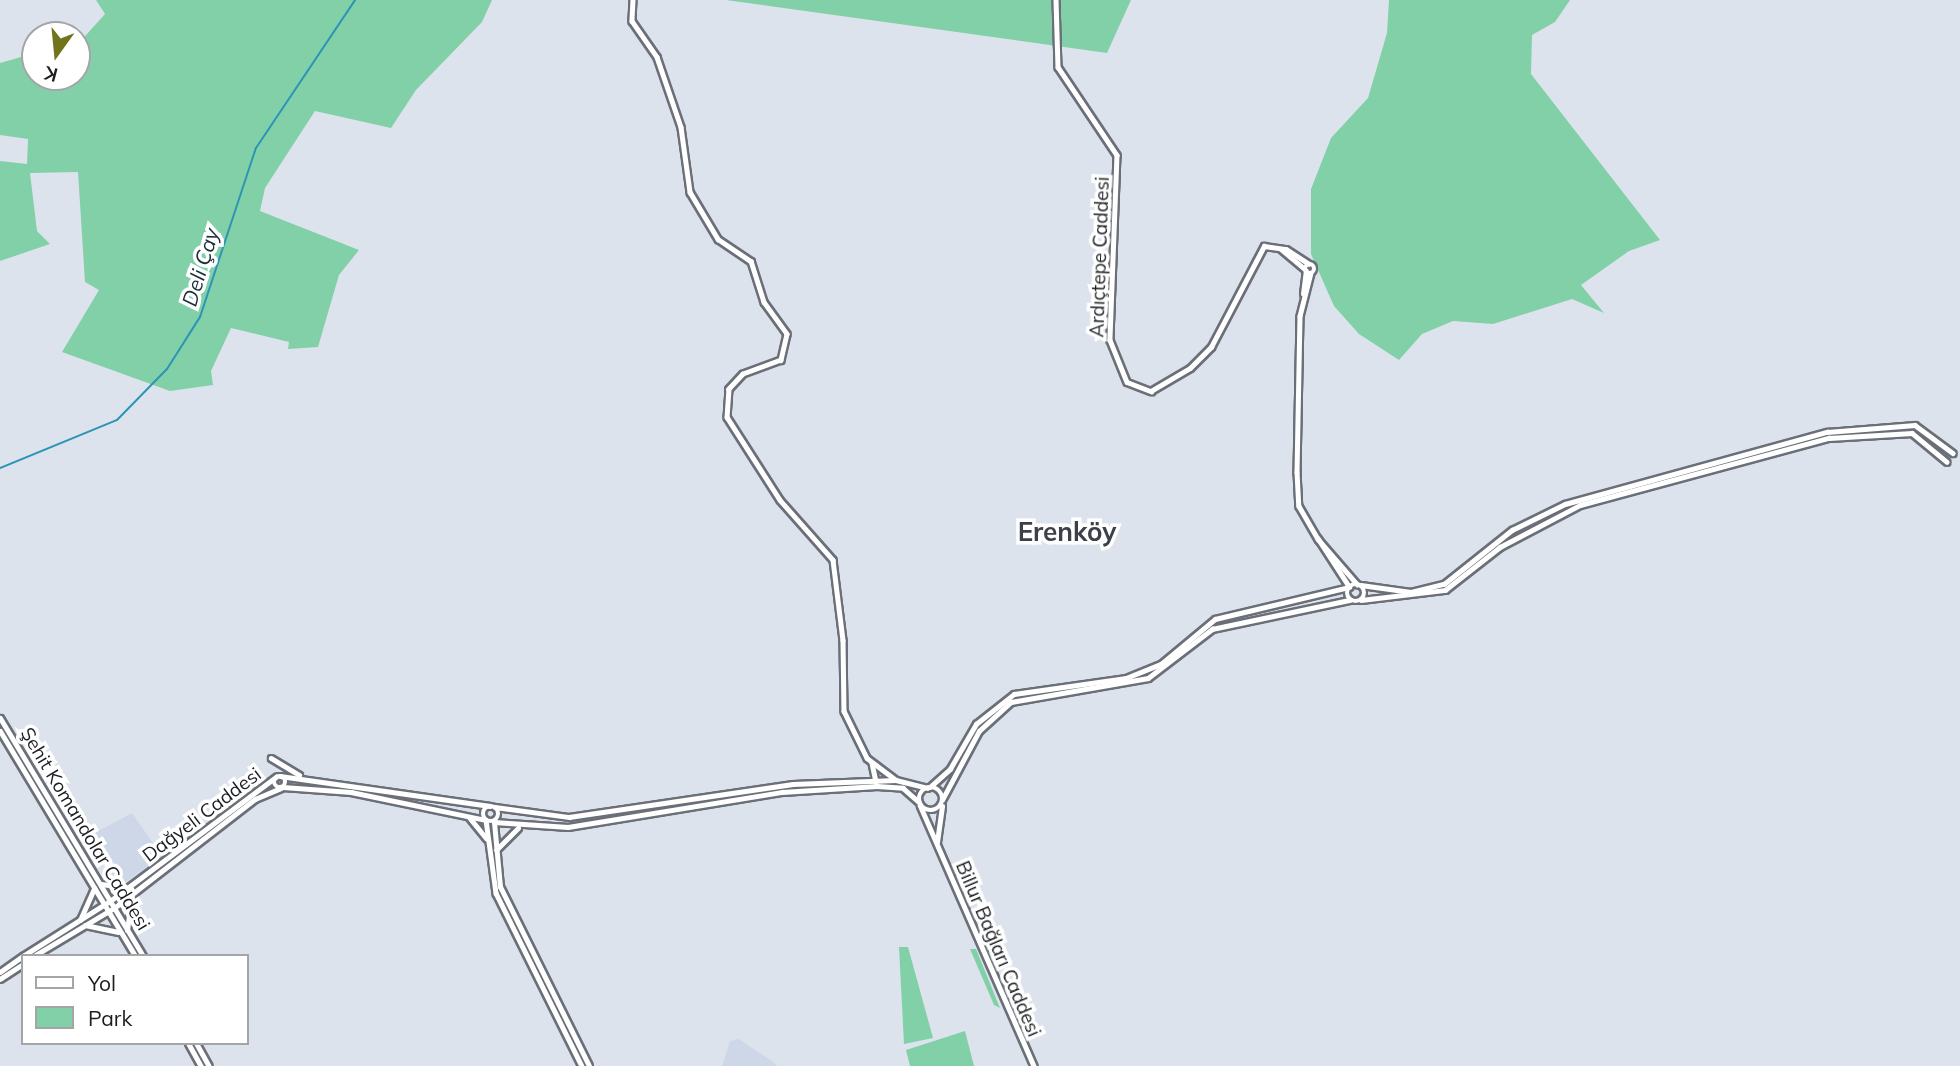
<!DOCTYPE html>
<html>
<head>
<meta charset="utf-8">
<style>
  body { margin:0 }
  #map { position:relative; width:1960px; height:1066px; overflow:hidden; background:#dde3ed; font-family:Mulish,sans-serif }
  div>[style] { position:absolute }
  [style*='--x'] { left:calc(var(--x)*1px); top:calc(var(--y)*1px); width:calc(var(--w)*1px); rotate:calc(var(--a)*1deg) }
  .built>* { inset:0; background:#cdd7e8 }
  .green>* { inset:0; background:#82d0a7 }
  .stream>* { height:2px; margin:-1px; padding:0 1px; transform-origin:1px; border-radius:1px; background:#2d94b6 }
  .roads { filter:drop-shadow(2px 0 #6a6f78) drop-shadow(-2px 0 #6a6f78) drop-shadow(0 2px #6a6f78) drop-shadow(0 -2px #6a6f78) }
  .secondary>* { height:4.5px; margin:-2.25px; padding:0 2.25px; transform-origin:2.25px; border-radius:2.25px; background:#fff }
  .secondary>.ring { margin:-2.25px; padding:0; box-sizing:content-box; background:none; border:4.5px solid #fff; border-radius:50% }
  .primary>* { height:5px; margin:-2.5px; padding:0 2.5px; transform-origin:2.5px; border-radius:2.5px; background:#fff }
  span { translate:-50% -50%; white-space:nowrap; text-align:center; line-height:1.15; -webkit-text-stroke:7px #fff; paint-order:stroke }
  .street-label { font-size:19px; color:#1b1e21 }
  .water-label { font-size:21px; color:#192f37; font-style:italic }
  .district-label { font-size:26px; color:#3c4149; font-weight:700 }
  .legend { position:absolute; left:21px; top:954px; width:228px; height:91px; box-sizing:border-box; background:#fff; border:2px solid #a4a5a6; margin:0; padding:9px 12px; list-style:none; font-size:21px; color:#1b1e21 }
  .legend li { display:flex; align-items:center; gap:14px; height:35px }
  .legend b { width:35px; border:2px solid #a4a5a6 }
  .north { position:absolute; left:21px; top:21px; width:70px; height:70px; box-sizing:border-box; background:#fff; border:2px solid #a4a5a6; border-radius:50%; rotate:195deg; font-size:19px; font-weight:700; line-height:28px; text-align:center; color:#1b1e21 }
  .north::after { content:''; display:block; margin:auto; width:24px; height:32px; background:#71741a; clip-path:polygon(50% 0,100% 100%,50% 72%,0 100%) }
</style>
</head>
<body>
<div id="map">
  <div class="built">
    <div style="clip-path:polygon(132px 813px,162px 856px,121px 885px,85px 838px)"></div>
    <div style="clip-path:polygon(739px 1039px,772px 1061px,777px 1066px,722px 1066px,730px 1041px)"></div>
  </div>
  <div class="green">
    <div style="clip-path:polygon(96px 0,492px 0,482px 22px,416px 90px,391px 128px,315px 111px,265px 188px,260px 211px,359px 250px,339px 275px,318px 347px,288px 349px,289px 342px,231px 328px,211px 371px,213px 385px,170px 391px,62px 352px,99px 290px,85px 282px,78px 172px,30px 173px,37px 231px,50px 244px,0 261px,0 161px,27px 164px,28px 139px,0 135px,0 63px,35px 53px,35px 77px,77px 77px,77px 45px,105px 14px)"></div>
    <div style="clip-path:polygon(726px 0,1131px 0,1107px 53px)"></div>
    <div style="clip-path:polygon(1389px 0,1570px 0,1555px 22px,1532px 35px,1531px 74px,1660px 240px,1629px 251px,1581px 285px,1604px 313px,1572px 299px,1493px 324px,1453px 321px,1422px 334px,1399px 360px,1359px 334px,1334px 306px,1311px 254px,1311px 189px,1331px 138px,1368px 98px,1387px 33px)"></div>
    <div style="clip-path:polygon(899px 947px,908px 947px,933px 1038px,904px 1044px)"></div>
    <div style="clip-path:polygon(970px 949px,976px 949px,1000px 1008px,994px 1005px)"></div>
    <div style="clip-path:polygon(965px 1031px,974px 1066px,910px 1066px,906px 1050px)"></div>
  </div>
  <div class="stream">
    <div style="--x:0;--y:468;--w:126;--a:-22.3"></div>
    <div style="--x:117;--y:420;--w:71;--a:-45.6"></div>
    <div style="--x:167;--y:369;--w:62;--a:-57.6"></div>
    <div style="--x:200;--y:317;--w:178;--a:-71.7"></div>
    <div style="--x:256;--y:148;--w:178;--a:-56.2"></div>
  </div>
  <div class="roads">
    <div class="secondary">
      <div style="--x:633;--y:0;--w:21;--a:93"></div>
      <div style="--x:632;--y:21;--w:44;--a:55.2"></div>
      <div style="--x:657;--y:57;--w:74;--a:71.1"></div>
      <div style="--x:681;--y:127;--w:66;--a:82.1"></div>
      <div style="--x:690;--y:192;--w:55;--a:59.2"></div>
      <div style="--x:718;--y:239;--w:40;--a:34"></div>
      <div style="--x:751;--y:261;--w:43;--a:72.4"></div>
      <div style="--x:764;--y:302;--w:39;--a:54"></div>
      <div style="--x:787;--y:334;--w:27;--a:103"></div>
      <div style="--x:781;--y:360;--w:40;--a:159.8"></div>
      <div style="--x:743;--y:374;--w:21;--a:133"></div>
      <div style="--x:729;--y:389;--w:28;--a:94"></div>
      <div style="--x:727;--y:417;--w:98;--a:57.4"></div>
      <div style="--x:780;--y:500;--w:80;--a:48.5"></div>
      <div style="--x:833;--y:560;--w:81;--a:82.9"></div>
      <div style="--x:843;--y:640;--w:71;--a:89.2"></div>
      <div style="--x:844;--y:711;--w:52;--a:63.9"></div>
      <div style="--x:867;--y:758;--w:36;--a:37"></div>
      <div style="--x:1056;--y:0;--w:67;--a:88.3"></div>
      <div style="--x:1058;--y:67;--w:106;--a:56.2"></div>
      <div style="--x:1117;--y:155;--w:185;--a:92.2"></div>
      <div style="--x:1110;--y:340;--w:45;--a:68"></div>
      <div style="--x:1127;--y:382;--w:26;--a:21"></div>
      <div style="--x:1151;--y:391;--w:45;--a:-30.5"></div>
      <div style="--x:1190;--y:368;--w:30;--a:-45"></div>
      <div style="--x:1211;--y:347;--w:114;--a:-62.3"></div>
      <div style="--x:1264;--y:246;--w:22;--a:8"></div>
      <div style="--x:1286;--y:249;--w:27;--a:33"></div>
      <div style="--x:1281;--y:249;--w:31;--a:40"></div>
      <div class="ring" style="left:1305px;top:264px;width:5.5px;height:5.5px"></div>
      <div style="--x:1311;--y:273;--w:44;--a:104.3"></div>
      <div style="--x:1300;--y:316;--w:156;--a:91.1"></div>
      <div style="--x:1297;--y:472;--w:34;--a:87"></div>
      <div style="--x:1299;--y:506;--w:38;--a:60"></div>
      <div style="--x:1303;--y:294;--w:23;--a:-83"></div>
      <div class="ring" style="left:1347px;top:584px;width:13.5px;height:13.5px"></div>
      <div style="--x:1361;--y:585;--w:50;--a:8"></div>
      <div style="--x:1411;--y:592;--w:34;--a:-14"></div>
      <div style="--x:1444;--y:584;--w:87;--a:-38.5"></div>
      <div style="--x:1512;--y:530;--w:59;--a:-26.1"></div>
      <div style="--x:1565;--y:504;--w:272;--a:-15.4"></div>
      <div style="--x:1827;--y:432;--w:88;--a:-4.5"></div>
      <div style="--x:1915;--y:425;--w:47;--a:36.4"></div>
      <div style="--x:1361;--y:600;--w:85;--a:-6.8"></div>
      <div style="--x:1445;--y:590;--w:70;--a:-38"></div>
      <div style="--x:1500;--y:547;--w:90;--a:-27.7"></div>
      <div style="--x:1580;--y:505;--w:258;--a:-15.1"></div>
      <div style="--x:1829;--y:438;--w:83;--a:-3.4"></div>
      <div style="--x:1912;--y:433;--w:45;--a:39.6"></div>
      <div style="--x:271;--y:758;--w:33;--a:31"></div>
      <div style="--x:872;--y:763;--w:19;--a:78"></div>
      <div class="ring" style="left:274px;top:776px;width:7.5px;height:7.5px"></div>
      <div style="--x:280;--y:776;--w:212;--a:8.1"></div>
      <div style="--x:283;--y:787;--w:68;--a:4.2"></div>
      <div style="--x:351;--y:792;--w:138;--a:11.7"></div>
      <div style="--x:486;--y:820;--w:74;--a:82.2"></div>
      <div style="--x:496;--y:893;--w:193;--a:63.6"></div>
      <div style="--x:930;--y:787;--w:27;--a:-42"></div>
      <div style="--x:950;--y:769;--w:52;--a:-60"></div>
      <div style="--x:976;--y:724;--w:48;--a:-38.3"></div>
      <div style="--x:1014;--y:694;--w:113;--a:-8.1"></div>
      <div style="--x:1126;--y:678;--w:38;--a:-22"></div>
      <div style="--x:1161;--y:664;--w:70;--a:-39.8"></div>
      <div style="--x:1215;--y:619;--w:138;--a:-13.4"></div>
      <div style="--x:1349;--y:587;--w:57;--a:-122.9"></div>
      <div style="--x:1318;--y:539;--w:60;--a:49.1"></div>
      <div class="ring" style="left:919px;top:787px;width:19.5px;height:19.5px"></div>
      <div style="--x:942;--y:800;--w:78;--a:-61.8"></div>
      <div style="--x:979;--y:731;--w:43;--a:-42.2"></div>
      <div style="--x:1011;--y:702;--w:139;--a:-9.9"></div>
      <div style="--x:1148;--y:678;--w:81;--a:-37.4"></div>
      <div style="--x:1212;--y:629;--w:141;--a:-11.9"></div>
      <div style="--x:920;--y:805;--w:285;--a:66.4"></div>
      <div class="ring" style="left:483px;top:806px;width:11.5px;height:11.5px"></div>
      <div style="--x:495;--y:807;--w:75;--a:7.7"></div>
      <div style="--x:569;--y:817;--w:226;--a:-8.4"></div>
      <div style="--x:793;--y:784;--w:103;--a:-2.2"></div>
      <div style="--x:896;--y:780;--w:32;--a:14"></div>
      <div style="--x:470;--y:818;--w:26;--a:51"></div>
      <div style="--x:937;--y:842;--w:36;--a:-82"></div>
      <div style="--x:496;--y:850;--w:31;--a:-45"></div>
      <div style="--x:23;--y:956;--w:103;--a:-32.3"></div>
      <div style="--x:110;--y:901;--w:207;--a:-36.8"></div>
      <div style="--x:34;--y:956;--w:93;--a:-31"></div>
      <div style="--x:114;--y:908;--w:178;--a:-37.7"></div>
      <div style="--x:255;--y:799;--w:28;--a:-23"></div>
      <div style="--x:0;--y:972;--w:28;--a:-35"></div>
      <div style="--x:0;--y:979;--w:27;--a:-33"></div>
      <div style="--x:589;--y:1066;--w:200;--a:-116.4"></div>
      <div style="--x:500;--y:887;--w:65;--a:-95.3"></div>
      <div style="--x:494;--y:822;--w:74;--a:3.9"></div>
      <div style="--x:568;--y:827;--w:217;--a:-9.3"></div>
      <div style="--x:782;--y:792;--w:95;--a:-3.6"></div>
      <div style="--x:877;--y:786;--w:26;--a:4"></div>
      <div style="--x:903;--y:788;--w:21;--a:41"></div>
    </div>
    <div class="primary">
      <div style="--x:0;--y:718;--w:278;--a:59"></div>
      <div style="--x:0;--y:731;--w:262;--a:59"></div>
      <div style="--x:101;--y:884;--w:27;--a:8"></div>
      <div style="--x:80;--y:920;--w:35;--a:-66"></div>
      <div style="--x:85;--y:925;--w:34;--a:12"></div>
      <div style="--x:127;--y:930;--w:36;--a:-82"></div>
      <div style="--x:188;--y:1043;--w:26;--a:61"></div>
      <div style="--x:196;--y:1043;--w:26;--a:61"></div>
    </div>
  </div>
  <div class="street-label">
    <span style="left:1100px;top:257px;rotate:-88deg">Ardıçtepe Caddesi</span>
    <span style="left:202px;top:815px;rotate:-37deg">Dağyeli Caddesi</span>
    <span style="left:85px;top:829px;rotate:59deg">Şehit Komandolar Caddesi</span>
    <span style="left:998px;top:949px;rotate:67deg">Billur Bağları Caddesi</span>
  </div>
  <div class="water-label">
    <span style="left:200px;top:267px;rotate:-73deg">Deli Çay</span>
  </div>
  <div class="district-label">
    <span style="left:1067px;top:532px">Erenköy</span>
  </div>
  <ul class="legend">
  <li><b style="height:9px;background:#fff"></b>Yol</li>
  <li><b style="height:19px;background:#82d0a7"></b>Park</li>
  </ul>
  <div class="north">K</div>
</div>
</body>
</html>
